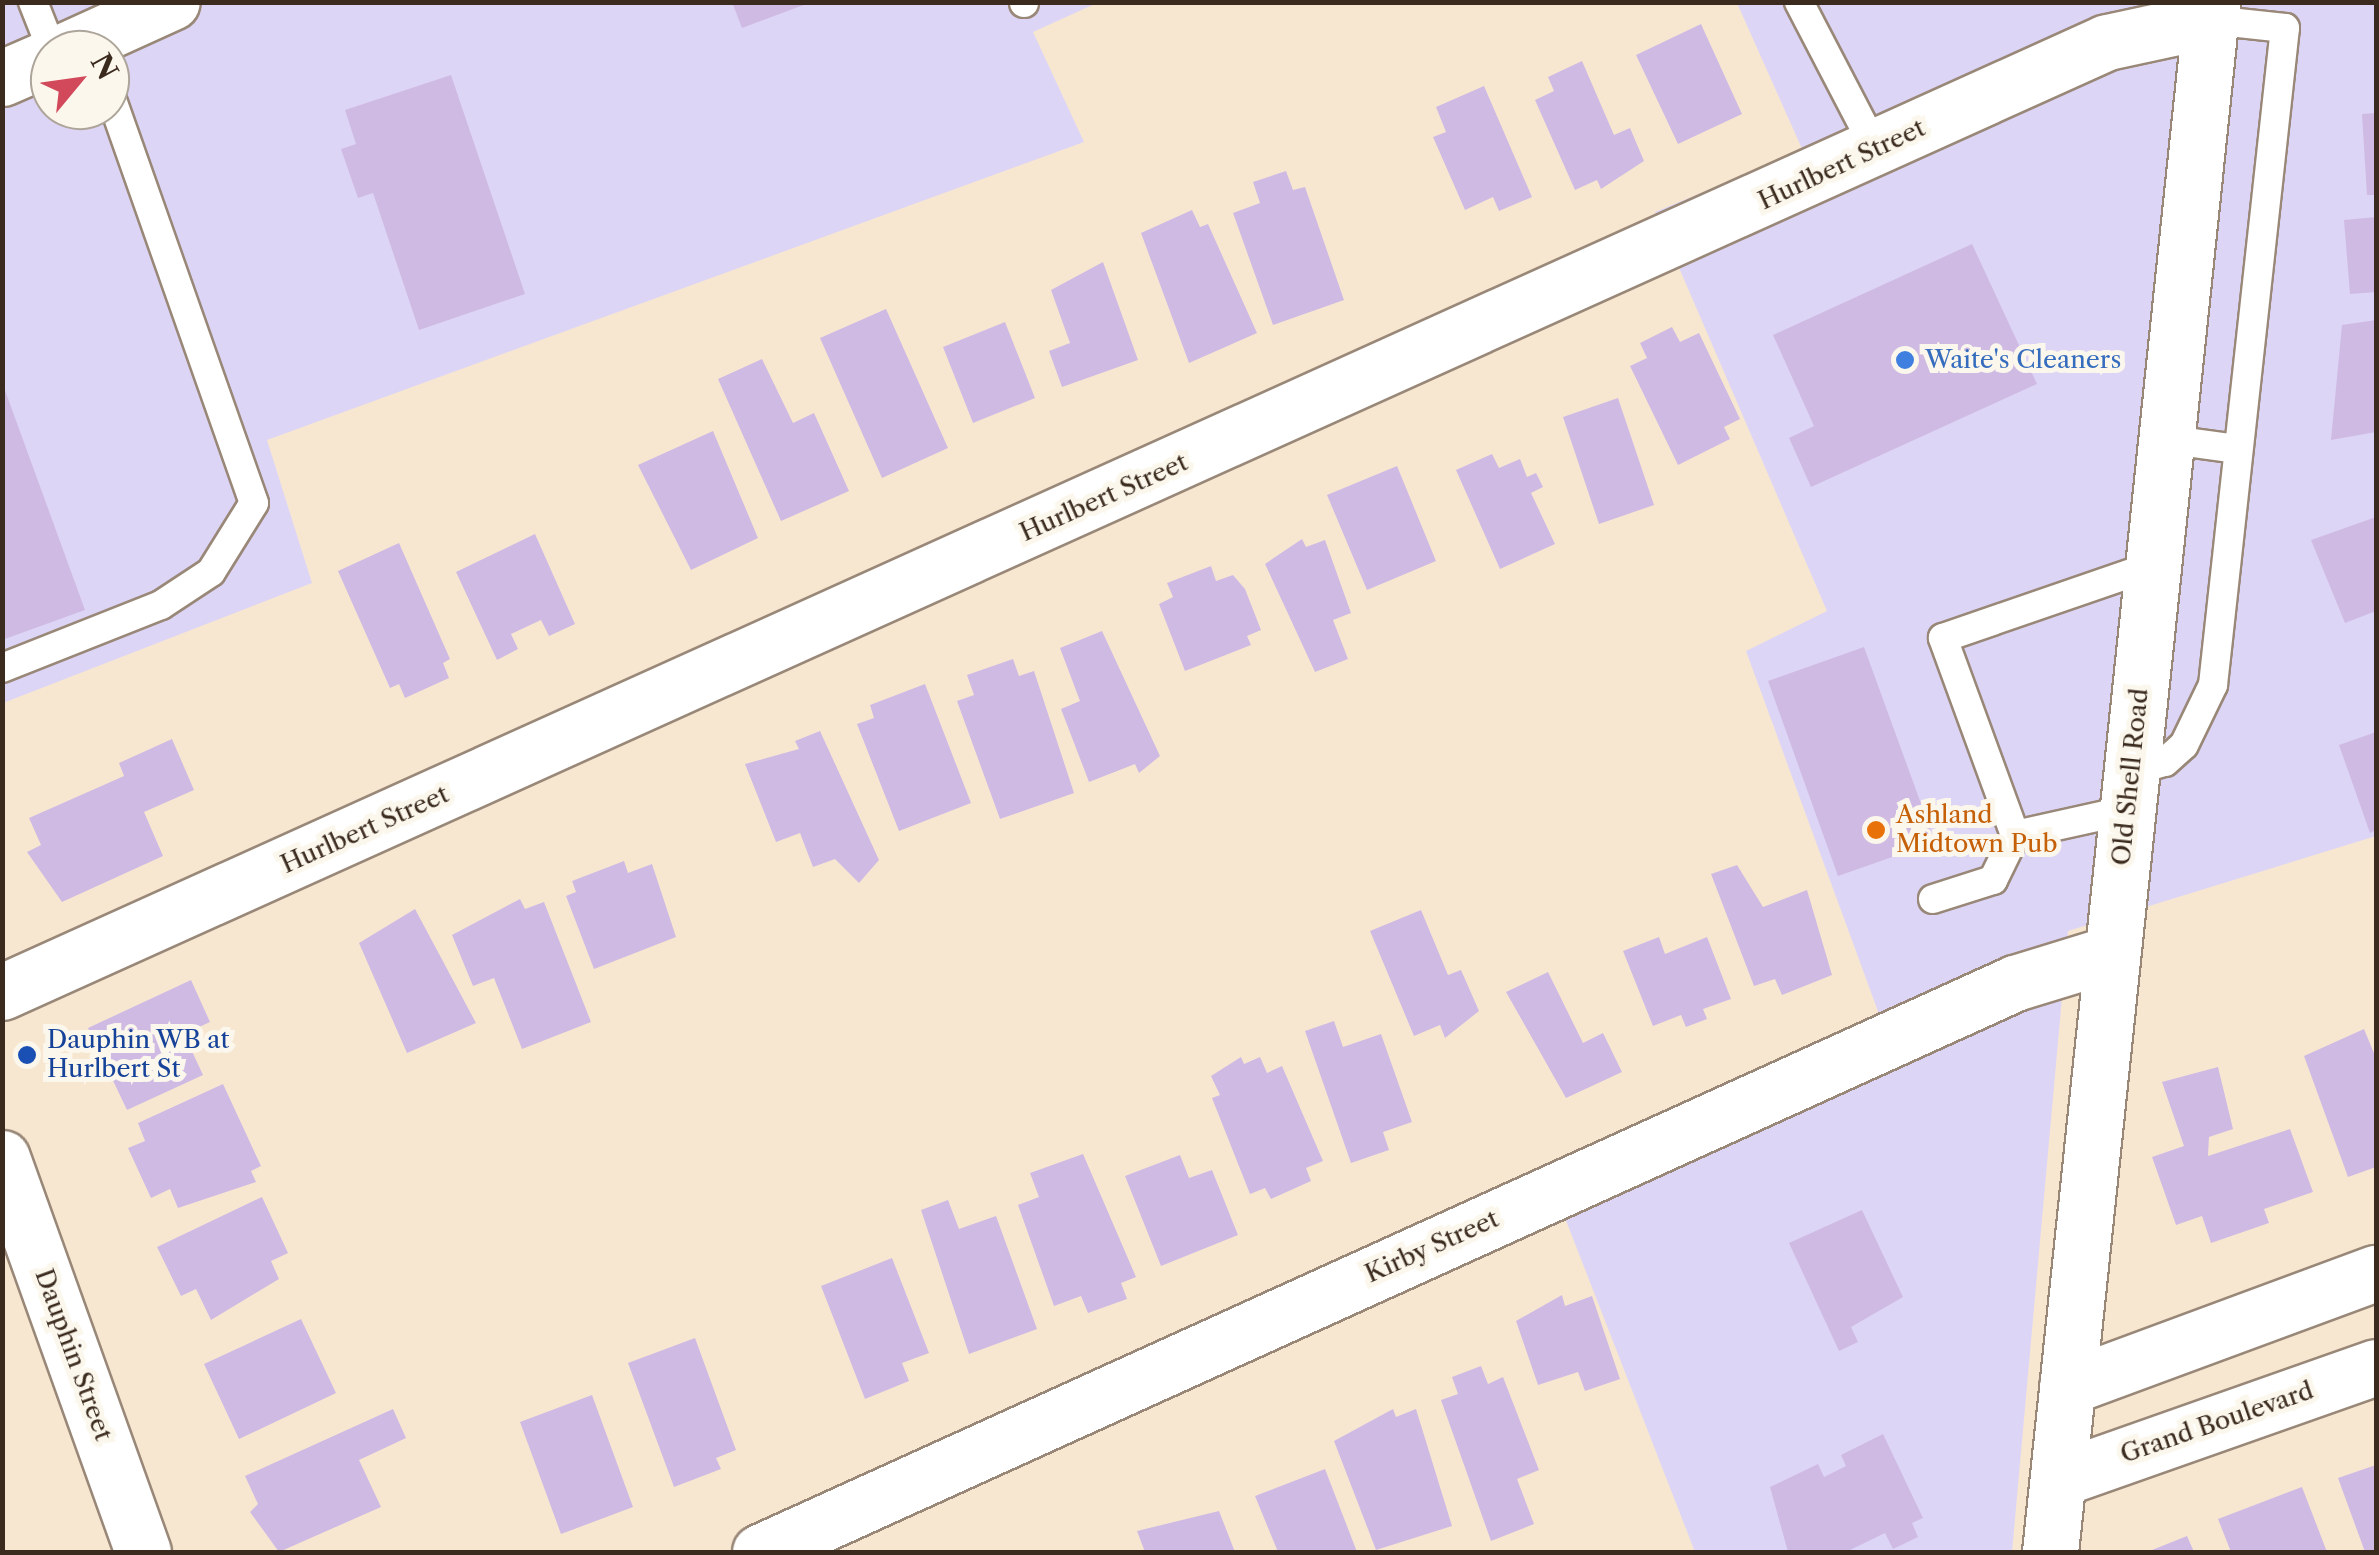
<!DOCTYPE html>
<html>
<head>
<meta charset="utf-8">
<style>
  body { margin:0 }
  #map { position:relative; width:2379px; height:1555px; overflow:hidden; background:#f7e7d1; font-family:"Libre Caslon Text",serif }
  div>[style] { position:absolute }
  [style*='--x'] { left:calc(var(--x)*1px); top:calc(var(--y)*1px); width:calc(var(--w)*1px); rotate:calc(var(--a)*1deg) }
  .built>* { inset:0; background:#ddd5f6 }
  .building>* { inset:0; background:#cfbae4 }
  .roads { filter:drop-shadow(2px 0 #998878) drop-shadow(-2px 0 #998878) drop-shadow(0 2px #998878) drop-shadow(0 -2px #998878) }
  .service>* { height:28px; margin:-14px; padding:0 14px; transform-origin:14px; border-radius:14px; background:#fff }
  .minor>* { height:55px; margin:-27.5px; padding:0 27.5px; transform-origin:27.5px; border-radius:27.5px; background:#fff }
  .tertiary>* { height:55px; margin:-27.5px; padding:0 27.5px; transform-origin:27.5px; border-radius:27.5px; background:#fff }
  .secondary>* { height:55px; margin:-27.5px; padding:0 27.5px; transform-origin:27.5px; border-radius:27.5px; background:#fff }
  .dots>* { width:28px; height:28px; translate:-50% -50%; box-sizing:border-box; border:5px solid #fbf7ec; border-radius:50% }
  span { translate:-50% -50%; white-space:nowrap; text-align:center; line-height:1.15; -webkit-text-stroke:10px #fbf7ec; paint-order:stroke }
  .street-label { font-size:25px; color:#3b2a1e }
  .shop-label { font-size:25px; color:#366cbe }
  .left { translate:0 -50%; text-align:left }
  .food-label { font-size:25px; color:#c56008 }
  .transit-label { font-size:25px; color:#164399 }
  .frame { position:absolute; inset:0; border:5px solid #3b2a1e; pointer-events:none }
  .north { position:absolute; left:30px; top:30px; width:100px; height:100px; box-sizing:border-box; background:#fbf7ec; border:2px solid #aea59a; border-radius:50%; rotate:61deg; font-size:28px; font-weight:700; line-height:40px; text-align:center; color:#3b2a1e }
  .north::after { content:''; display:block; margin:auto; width:35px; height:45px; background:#d1495b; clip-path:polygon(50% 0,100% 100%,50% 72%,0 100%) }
</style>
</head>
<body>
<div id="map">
  <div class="built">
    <div style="clip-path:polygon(evenodd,3px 3px,1097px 3px,1033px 32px,1084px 142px,267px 440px,312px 583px,3px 703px,3px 3px,50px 50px,110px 50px,110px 110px,50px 110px,50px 50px)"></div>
    <div style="clip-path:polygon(1737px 3px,2376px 3px,2376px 836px,2068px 931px,2012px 1552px,1695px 1552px,1565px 1218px,1898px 1066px,1746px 651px,1827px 611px,1655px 212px,1803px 151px)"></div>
  </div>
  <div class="building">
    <div style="clip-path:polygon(732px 2px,809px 2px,809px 3px,742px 28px)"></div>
    <div style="clip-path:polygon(1701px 24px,1742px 114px,1678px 144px,1636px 55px)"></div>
    <div style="clip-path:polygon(1582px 61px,1614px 135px,1630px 128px,1644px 161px,1601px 189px,1597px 180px,1575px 190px,1535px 100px,1554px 91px,1548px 77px)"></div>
    <div style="clip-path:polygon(451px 75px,525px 294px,419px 330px,373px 193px,358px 198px,341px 149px,356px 144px,345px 110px)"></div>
    <div style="clip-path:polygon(1484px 86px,1532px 197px,1499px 211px,1493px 197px,1465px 210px,1433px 137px,1446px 132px,1436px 107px)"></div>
    <div style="clip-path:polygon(2376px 113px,2376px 195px,2367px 195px,2362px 114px)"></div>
    <div style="clip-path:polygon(1286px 171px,1293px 190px,1305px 187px,1344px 300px,1273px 325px,1233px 213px,1260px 203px,1253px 182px)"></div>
    <div style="clip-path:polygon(1192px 210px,1200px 227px,1208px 224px,1257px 333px,1189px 363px,1141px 233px)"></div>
    <div style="clip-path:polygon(2376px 217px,2376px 292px,2350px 294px,2344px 220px)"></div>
    <div style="clip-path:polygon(1972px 244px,2037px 384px,1811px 487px,1789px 438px,1814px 426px,1773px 335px)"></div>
    <div style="clip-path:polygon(1103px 262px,1138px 360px,1062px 387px,1049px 351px,1070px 343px,1051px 290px)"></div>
    <div style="clip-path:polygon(886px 309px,948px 448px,882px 478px,820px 338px)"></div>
    <div style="clip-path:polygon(2376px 320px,2376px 432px,2331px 440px,2342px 325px)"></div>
    <div style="clip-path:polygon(1005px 322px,1035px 398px,973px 423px,943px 347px)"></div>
    <div style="clip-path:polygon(1672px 327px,1680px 342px,1699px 333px,1740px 419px,1724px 427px,1730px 439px,1678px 465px,1630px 366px,1647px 358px,1640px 343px)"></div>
    <div style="clip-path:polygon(762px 359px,793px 423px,814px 413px,849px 491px,781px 521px,718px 379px)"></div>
    <div style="clip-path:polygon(2px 382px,85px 610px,2px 640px)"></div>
    <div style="clip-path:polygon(1618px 398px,1654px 505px,1599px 524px,1563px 417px)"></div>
    <div style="clip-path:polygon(713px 431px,758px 538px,691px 570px,638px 465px)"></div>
    <div style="clip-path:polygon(1492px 454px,1499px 468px,1520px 459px,1527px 477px,1536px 473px,1543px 487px,1531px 493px,1555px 544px,1500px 569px,1456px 470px)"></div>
    <div style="clip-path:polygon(1397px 466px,1436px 561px,1367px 590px,1327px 495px)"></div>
    <div style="clip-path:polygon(2376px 517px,2376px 611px,2345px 623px,2311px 540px)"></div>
    <div style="clip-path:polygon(535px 534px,575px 624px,549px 636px,541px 620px,511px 634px,518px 649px,497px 660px,456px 572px)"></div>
    <div style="clip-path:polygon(1302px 539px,1306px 547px,1325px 540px,1351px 613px,1333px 620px,1348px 659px,1315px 672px,1265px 564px)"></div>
    <div style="clip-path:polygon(399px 543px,450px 659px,443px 663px,449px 678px,405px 698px,399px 684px,390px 688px,338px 571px)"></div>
    <div style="clip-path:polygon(1211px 566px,1216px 581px,1233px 575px,1245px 589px,1261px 630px,1247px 636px,1251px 645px,1185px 671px,1159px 604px,1173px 597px,1167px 583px)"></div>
    <div style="clip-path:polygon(1102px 631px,1160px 756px,1139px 773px,1135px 764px,1089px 782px,1061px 709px,1080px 701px,1060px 648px)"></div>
    <div style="clip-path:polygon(1864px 647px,1935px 842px,1838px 876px,1768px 681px)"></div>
    <div style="clip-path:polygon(1013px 659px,1019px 676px,1034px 671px,1074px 793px,1000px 819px,957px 701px,974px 695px,967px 675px)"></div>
    <div style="clip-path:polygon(925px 684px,971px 803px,899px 831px,857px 724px,874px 718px,870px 705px)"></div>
    <div style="clip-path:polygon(820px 731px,879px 860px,859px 883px,835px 859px,813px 867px,800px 833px,776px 842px,745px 764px,799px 749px,795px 741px)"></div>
    <div style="clip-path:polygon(2376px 732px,2376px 830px,2370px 833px,2339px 745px)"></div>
    <div style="clip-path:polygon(172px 739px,194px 790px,144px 812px,163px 856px,62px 902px,27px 852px,41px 845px,29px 818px,124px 776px,119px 763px)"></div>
    <div style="clip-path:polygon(624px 861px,628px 873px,652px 864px,676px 937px,594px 969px,566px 896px,576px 892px,572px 881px)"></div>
    <div style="clip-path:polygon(1737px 865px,1763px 907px,1807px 890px,1832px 975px,1782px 995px,1775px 979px,1754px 986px,1711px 874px)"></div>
    <div style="clip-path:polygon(520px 899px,525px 909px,544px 902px,591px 1022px,522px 1049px,494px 978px,473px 986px,452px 935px)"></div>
    <div style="clip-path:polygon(415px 909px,476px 1023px,407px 1053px,359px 943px)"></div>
    <div style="clip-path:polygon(1421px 910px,1448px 975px,1461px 970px,1479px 1011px,1445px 1038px,1440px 1025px,1414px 1036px,1370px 931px)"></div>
    <div style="clip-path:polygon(1659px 937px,1665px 954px,1707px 937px,1731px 999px,1703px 1009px,1707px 1019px,1686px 1027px,1681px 1015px,1653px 1026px,1623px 951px)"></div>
    <div style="clip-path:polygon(1548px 972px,1583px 1043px,1603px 1033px,1622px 1072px,1566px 1098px,1506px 992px)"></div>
    <div style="clip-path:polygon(191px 980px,210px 1022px,184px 1034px,203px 1075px,127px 1110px,88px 1028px)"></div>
    <div style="clip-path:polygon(1334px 1021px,1343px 1047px,1381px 1034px,1412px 1122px,1383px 1132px,1389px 1150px,1351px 1163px,1305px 1031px)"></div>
    <div style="clip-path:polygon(2364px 1029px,2376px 1058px,2376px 1167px,2348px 1177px,2304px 1056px)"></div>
    <div style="clip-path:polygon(1241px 1057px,1244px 1064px,1260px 1057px,1267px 1073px,1282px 1066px,1323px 1161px,1306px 1168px,1311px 1181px,1271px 1199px,1265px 1188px,1250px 1194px,1212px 1098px,1220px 1095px,1211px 1076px)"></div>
    <div style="clip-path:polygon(2218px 1067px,2233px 1129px,2209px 1137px,2208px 1156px,2290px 1129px,2313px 1192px,2264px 1209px,2269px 1223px,2211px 1243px,2202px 1216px,2176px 1225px,2152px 1157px,2184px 1146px,2162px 1082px)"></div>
    <div style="clip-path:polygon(223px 1084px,261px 1166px,251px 1171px,256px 1182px,178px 1208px,170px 1189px,151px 1198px,128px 1148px,145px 1141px,138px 1123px)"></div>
    <div style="clip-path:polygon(1083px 1154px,1136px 1277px,1121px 1283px,1127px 1299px,1088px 1313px,1081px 1296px,1054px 1306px,1018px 1205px,1039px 1197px,1030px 1173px)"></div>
    <div style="clip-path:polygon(1180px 1155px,1189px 1178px,1212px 1170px,1238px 1235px,1161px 1266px,1125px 1176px)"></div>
    <div style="clip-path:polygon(262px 1197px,288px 1253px,271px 1261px,279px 1279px,211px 1320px,196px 1289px,181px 1296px,157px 1247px)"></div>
    <div style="clip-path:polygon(948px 1200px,959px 1229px,996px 1216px,1037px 1329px,969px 1354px,921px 1210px)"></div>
    <div style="clip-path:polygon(1862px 1210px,1903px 1297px,1851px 1327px,1858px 1342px,1839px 1351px,1789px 1243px)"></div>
    <div style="clip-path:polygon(892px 1258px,929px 1353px,902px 1363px,909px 1381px,865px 1399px,821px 1286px)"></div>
    <div style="clip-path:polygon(1562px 1295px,1565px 1306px,1592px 1296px,1620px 1379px,1585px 1391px,1578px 1372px,1538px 1385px,1516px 1321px)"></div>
    <div style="clip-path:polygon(301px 1319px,336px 1393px,239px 1439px,204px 1364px)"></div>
    <div style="clip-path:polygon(695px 1338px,736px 1450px,716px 1458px,721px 1469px,674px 1487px,628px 1363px)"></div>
    <div style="clip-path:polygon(1481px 1366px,1488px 1384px,1503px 1377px,1539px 1470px,1517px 1479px,1534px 1524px,1491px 1541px,1441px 1400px,1458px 1394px,1452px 1377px)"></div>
    <div style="clip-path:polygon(592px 1395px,633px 1507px,561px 1534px,520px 1422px)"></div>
    <div style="clip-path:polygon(393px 1409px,406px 1438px,359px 1460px,381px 1507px,279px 1552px,250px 1512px,258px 1504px,245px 1476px)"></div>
    <div style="clip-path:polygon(1393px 1409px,1396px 1417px,1416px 1409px,1452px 1526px,1376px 1550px,1334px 1441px)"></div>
    <div style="clip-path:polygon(1883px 1434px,1923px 1518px,1912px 1523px,1918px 1537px,1893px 1549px,1885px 1533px,1846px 1552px,1788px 1552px,1770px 1487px,1818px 1464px,1824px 1477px,1846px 1466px,1841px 1455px)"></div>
    <div style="clip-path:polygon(2376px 1465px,2376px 1552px,2365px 1552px,2338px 1478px)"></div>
    <div style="clip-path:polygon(1325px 1469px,1357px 1552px,1278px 1552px,1255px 1496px)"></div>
    <div style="clip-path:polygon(2302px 1487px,2327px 1552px,2231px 1552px,2218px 1519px)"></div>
    <div style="clip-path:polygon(1219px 1511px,1235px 1552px,1145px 1552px,1137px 1531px)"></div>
    <div style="clip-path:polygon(2187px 1536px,2194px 1552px,2147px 1552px)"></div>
  </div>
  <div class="roads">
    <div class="service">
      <div style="--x:33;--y:2;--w:52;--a:68.4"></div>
      <div style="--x:1024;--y:2;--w:1;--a:90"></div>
      <div style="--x:1799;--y:2;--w:167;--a:62.5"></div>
      <div style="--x:2164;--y:439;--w:74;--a:7.8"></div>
      <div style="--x:2;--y:668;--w:171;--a:-21.6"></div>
      <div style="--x:161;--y:605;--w:60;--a:-33.4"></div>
      <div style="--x:211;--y:572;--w:81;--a:-58.1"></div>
      <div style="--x:254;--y:503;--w:433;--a:-109.4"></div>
      <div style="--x:2133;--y:771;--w:33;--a:-16"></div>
      <div style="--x:2165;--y:762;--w:25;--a:-42"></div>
      <div style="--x:2184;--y:745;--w:67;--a:-64.2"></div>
      <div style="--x:2213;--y:685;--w:661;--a:-83.75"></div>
      <div style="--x:2285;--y:28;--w:75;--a:-173.9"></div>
      <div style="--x:2128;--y:810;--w:116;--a:167.5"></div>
      <div style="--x:2015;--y:835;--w:210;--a:-110.1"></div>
      <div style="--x:1943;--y:638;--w:221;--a:-19"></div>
      <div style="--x:1933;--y:899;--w:63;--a:-17.6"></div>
      <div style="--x:1993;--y:880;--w:50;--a:-63.9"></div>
    </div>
    <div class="minor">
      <div style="--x:2;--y:992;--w:2309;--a:-24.29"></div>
      <div style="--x:2107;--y:42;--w:105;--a:-12.1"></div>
      <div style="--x:2067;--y:1387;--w:329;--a:-20.3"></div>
      <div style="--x:2058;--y:1479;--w:337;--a:-19.4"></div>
      <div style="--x:760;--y:1552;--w:1378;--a:-24.39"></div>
      <div style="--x:2015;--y:983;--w:98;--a:-17.1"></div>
    </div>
    <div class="tertiary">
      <div style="--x:66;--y:50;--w:116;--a:-24.4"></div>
      <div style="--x:2;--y:78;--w:52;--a:-23.6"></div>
      <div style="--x:2050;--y:1552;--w:1558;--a:-84.03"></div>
    </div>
    <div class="secondary">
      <div style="--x:2;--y:1158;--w:418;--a:70.3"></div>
    </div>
  </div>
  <div class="dots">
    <div style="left:1905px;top:360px;background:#3f7fe0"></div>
    <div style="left:1876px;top:830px;background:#e8710a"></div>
    <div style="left:27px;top:1055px;background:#1a4fb4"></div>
  </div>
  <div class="street-label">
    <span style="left:1842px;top:165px;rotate:-25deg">Hurlbert Street</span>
    <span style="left:1104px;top:498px;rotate:-24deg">Hurlbert Street</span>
    <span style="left:2131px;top:777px;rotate:-84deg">Old Shell Road</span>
    <span style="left:365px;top:830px;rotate:-24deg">Hurlbert Street</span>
    <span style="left:1432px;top:1247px;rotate:-24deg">Kirby Street</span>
    <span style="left:73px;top:1355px;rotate:70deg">Dauphin Street</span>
    <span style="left:2217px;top:1423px;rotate:-19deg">Grand Boulevard</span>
  </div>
  <div class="shop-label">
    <span class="left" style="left:1925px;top:360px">Waite's Cleaners</span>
  </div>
  <div class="food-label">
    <span class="left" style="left:1896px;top:830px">Ashland<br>Midtown Pub</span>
  </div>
  <div class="transit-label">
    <span class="left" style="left:47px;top:1055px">Dauphin WB at<br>Hurlbert St</span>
  </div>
  <div class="frame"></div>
  <div class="north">N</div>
</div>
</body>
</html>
